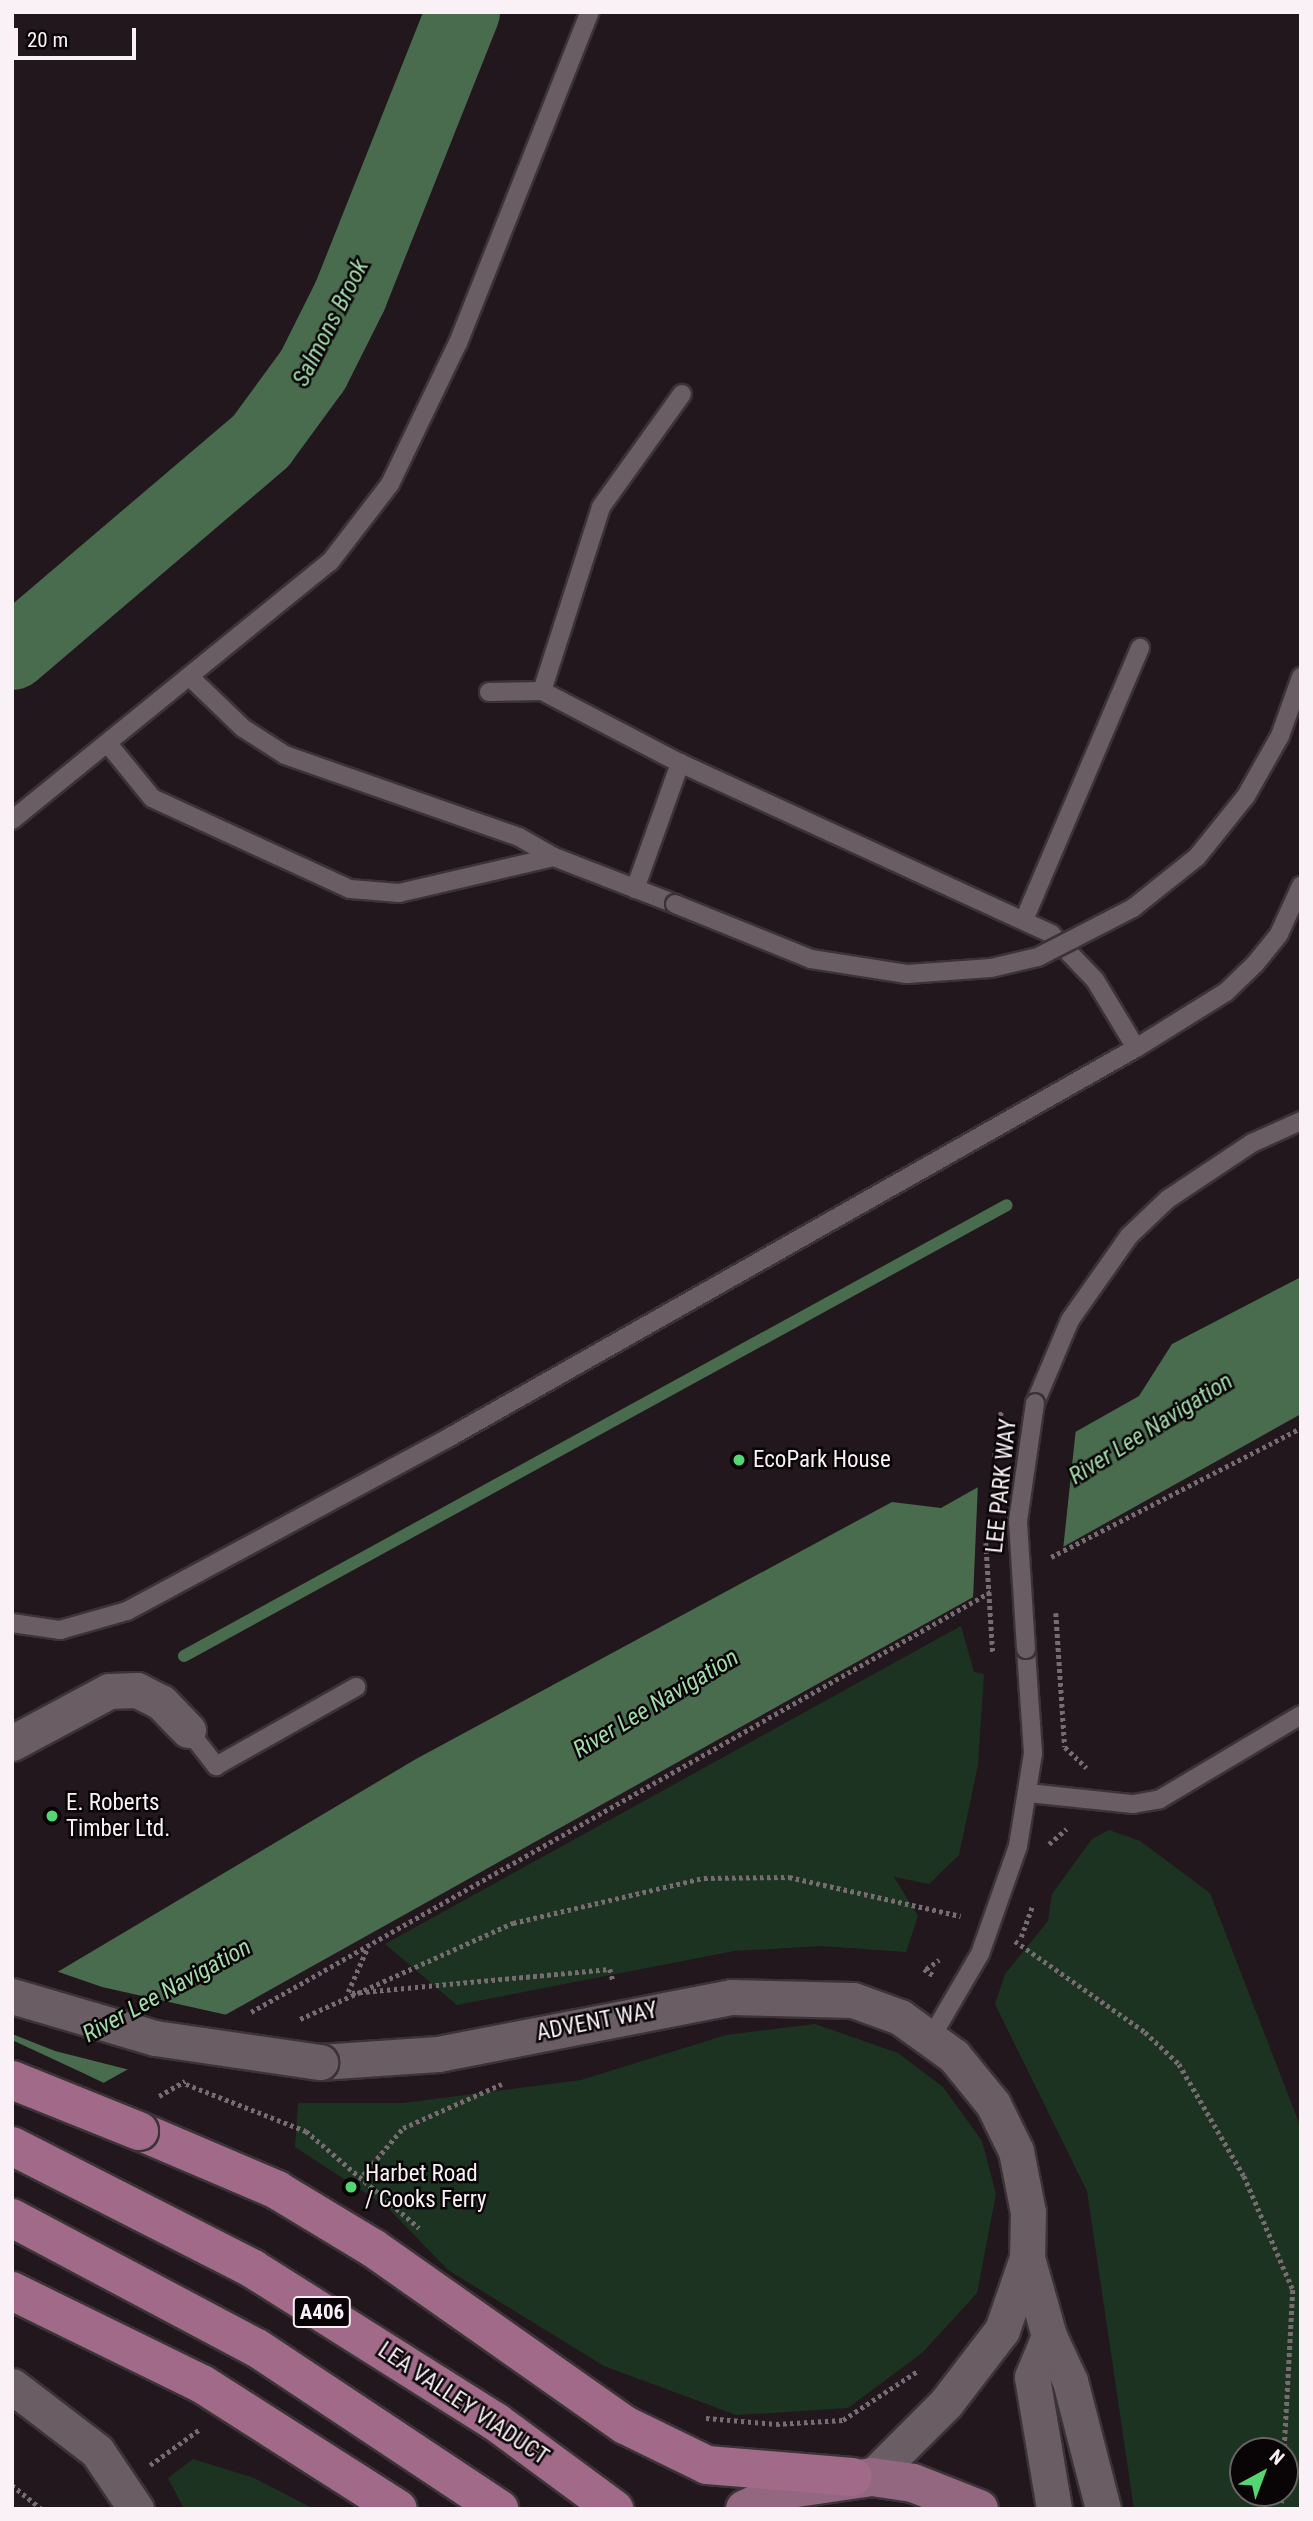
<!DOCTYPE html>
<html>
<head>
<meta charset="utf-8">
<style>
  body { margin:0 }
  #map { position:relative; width:1313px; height:2521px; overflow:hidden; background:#22171d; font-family:"Roboto Condensed",sans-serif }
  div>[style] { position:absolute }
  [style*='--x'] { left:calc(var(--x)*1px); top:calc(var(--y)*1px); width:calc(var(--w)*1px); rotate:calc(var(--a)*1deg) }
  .green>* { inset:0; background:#1d3321 }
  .water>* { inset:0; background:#486c4d }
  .pier>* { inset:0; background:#22171d }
  .stream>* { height:12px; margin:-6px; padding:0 6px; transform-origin:6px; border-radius:6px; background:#486c4d }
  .river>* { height:74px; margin:-37px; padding:0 37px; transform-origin:37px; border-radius:37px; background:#486c4d }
  .path>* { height:4.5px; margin-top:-2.25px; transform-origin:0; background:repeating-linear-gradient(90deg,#766c71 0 3.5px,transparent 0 7px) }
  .roads { filter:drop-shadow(2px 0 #3b3337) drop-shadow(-2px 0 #3b3337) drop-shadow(0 2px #3b3337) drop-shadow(0 -2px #3b3337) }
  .service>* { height:18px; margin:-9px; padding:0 9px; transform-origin:9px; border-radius:9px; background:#6b5d64 }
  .minor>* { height:35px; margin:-17.5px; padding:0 17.5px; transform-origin:17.5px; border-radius:17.5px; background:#6b5d64 }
  .primary>* { height:38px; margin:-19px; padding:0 19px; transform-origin:19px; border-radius:19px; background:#946780 }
  .trunk>* { height:38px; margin:-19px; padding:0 19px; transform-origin:19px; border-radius:19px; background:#a26a89 }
  .path-bridge>* { height:4.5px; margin-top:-2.25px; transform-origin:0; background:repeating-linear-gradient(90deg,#766c71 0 3.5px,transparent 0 7px) }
  .bridges { filter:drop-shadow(2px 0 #3b3337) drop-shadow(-2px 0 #3b3337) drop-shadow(0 2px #3b3337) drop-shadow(0 -2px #3b3337) }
  .service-bridge>* { height:18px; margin:-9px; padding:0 9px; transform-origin:9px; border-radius:9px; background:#6b5d64 }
  .minor-bridge>* { height:35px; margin:-17.5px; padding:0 17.5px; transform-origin:17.5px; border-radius:17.5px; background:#6b5d64 }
  .trunk-bridge>* { height:38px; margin:-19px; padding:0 19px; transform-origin:19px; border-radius:19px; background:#a26a89 }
  .dots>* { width:19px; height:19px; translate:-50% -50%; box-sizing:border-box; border:4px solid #090507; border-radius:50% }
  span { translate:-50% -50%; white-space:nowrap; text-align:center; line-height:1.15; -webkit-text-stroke:5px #090507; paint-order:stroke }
  .shield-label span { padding:2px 5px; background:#090507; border:2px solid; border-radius:5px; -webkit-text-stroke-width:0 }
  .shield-label { font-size:21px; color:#f9f1f5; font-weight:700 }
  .poi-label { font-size:23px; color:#f9f1f5 }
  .left { translate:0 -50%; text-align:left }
  .street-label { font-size:23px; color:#f9f1f5 }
  .water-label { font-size:24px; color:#a0dba8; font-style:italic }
  .frame { position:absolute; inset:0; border:14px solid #f9f1f5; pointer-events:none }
  .north { position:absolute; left:1229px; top:2437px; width:70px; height:70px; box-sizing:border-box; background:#090507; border:2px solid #696366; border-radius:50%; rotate:41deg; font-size:19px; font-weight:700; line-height:28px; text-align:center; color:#f9f1f5 }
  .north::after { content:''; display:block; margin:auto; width:24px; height:32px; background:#54d672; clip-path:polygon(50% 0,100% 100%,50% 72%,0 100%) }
  .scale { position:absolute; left:14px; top:28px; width:122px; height:32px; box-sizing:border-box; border:4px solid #f9f1f5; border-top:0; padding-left:9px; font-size:21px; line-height:24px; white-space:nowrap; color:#f9f1f5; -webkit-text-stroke:5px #090507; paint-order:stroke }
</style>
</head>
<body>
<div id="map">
  <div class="green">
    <div style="clip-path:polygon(961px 1626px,974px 1672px,984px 1674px,978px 1765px,959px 1855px,929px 1884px,894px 1877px,918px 1916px,906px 1952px,821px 1946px,734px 1951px,457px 2005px,385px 1944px)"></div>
    <div style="clip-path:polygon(evenodd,1109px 1830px,1140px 1841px,1210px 1893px,1301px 2128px,1301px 2509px,1134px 2509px,1087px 2191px,995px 2004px,1005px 1974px,1048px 1921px,1052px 1894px,1092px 1839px,1109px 1830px,1243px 2451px,1285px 2451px,1285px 2493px,1243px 2493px,1243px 2451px)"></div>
    <div style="clip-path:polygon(815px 2024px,898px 2053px,943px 2087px,982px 2141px,996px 2194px,977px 2293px,922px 2353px,848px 2408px,736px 2415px,604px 2366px,448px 2270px,387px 2207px,295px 2147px,298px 2103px,403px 2103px,581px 2080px,726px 2035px)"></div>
    <div style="clip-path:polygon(193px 2459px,254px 2478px,314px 2509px,184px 2509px,168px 2478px)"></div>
  </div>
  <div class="water">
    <div style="clip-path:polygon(1301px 1277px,1301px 1414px,12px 2134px,12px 1999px,416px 1759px,892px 1502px,941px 1508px,1139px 1396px,1172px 1344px)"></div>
  </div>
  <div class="pier">
    <div style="clip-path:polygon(1076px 1428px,1063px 1550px,973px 1599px,978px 1483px)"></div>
    <div style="clip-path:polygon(53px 1970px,102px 1987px,227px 2015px,130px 2070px,55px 2051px,12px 2034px,12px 1995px)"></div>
    <div style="clip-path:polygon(12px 2040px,83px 2073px,106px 2084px,12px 2137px)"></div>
  </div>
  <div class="stream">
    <div style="--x:184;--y:1656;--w:938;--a:-28.72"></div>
  </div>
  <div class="river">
    <div style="--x:12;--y:653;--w:327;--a:-40.4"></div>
    <div style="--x:261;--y:441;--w:88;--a:-53.8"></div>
    <div style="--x:313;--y:370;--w:83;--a:-63.4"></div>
    <div style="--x:350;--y:296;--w:306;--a:-68.3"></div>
  </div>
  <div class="path">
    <div style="--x:1051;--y:1557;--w:281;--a:-27.3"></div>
    <div style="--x:1056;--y:1613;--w:134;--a:86.2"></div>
    <div style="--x:1065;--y:1747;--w:30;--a:44"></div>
    <div style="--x:1049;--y:1844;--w:23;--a:-41"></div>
    <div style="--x:1021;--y:1937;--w:33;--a:-70"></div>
    <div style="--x:1015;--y:1941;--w:159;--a:35"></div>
    <div style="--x:1145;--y:2032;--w:47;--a:43.3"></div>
    <div style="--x:1179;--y:2064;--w:129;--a:59.9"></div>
    <div style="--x:1244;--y:2176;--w:124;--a:66.7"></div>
    <div style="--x:1293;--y:2290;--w:219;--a:93.1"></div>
    <div style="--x:924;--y:1969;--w:11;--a:34"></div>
    <div style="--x:926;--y:1969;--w:16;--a:-35"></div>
    <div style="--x:348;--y:1992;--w:47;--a:-66.2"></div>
    <div style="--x:352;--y:1993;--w:259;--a:-5.3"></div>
    <div style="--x:610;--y:1969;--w:12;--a:76"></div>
    <div style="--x:251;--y:2012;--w:852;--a:-29.6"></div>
    <div style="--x:300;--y:2019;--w:234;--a:-24.3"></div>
    <div style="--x:513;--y:1923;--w:196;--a:-13.3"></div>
    <div style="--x:704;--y:1878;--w:85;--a:-0.7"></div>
    <div style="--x:789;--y:1877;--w:176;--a:12.8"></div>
    <div style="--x:186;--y:2084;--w:129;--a:21.4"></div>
    <div style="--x:306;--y:2131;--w:149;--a:40.6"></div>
    <div style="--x:159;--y:2096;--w:30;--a:-30"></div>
    <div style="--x:363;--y:2175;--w:62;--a:-49.6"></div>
    <div style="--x:403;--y:2128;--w:108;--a:-24"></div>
    <div style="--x:706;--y:2418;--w:70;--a:4.9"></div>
    <div style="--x:776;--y:2424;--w:67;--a:-3.4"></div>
    <div style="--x:843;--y:2420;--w:91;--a:-33.3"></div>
    <div style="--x:150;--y:2465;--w:62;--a:-35.8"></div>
    <div style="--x:12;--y:2485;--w:38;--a:39"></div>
  </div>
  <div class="roads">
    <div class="service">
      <div style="--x:192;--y:679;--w:71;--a:43.9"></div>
      <div style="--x:243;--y:728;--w:50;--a:32.7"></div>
      <div style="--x:285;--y:755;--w:248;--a:19.3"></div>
      <div style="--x:519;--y:837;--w:40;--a:29.7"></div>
      <div style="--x:542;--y:691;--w:193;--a:-72.2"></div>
      <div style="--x:601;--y:507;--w:139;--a:-54.4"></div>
      <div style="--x:489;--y:692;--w:53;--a:-1.1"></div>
      <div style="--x:542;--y:691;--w:156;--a:27.6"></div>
      <div style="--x:680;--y:763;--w:409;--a:24.7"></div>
      <div style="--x:1051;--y:934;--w:64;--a:46.3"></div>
      <div style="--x:1095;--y:980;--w:79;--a:58.9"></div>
      <div style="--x:109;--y:745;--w:68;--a:50.9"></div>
      <div style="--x:152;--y:798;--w:218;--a:24.7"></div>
      <div style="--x:350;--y:889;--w:49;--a:4.7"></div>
      <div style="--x:399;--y:893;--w:159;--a:-13.1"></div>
      <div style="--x:554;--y:857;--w:130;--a:21.2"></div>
      <div style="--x:12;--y:820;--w:409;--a:-39.1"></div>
      <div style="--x:330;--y:562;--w:98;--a:-52.4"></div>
      <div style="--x:390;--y:484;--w:157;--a:-64.3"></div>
      <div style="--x:458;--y:343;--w:356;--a:-68.3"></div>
      <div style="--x:635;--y:889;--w:134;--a:-70.3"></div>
      <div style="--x:1024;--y:920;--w:296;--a:-66.9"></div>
      <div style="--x:1035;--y:1403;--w:90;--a:-67.1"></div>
      <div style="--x:1070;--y:1320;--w:103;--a:-54.9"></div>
      <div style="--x:1129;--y:1236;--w:54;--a:-43.5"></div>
      <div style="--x:1168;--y:1199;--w:101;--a:-33.7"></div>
      <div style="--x:1252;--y:1143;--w:54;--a:-24.2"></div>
      <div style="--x:12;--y:1623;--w:49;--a:8.3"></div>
      <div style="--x:60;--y:1630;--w:70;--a:-15.8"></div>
      <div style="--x:127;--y:1611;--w:365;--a:-28.3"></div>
      <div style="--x:448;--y:1438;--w:791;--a:-29.55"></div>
      <div style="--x:1136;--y:1048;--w:106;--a:-31.9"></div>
      <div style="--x:1226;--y:992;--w:40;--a:-44"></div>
      <div style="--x:1255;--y:964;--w:38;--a:-51"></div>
      <div style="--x:1279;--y:934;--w:53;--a:-65.4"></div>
      <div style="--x:188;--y:1730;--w:46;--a:52.1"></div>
      <div style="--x:216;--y:1766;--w:161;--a:-29.4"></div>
      <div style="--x:1028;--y:1793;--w:106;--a:6"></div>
      <div style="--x:1133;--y:1804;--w:27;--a:-10"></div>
      <div style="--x:1160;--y:1799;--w:164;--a:-30.8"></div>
      <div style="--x:932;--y:2036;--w:95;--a:-59.7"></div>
      <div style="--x:980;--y:1954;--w:114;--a:-70.6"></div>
      <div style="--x:1018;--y:1846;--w:94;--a:-80.8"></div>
      <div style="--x:1033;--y:1753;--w:104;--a:-93.9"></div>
    </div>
    <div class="minor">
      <div style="--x:12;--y:1743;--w:110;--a:-28.2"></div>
      <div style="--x:109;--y:1691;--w:28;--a:-2"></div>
      <div style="--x:137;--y:1690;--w:27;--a:27"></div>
      <div style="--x:161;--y:1702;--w:39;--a:46"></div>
      <div style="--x:320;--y:2062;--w:118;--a:-3.9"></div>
      <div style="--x:438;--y:2054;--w:298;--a:-11"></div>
      <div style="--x:731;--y:1997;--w:122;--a:1.4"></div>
      <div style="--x:853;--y:2000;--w:50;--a:19.9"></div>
      <div style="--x:900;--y:2017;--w:67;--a:35.8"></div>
      <div style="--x:954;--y:2056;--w:62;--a:50.9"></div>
      <div style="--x:993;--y:2104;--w:52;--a:63.9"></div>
      <div style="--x:1016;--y:2151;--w:62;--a:78.9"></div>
      <div style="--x:1028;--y:2212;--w:46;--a:91.2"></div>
      <div style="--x:1027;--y:2258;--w:81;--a:74.2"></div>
      <div style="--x:1049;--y:2336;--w:50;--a:65"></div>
      <div style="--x:1070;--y:2381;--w:132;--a:75.5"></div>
      <div style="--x:1049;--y:2336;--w:44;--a:112.5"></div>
      <div style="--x:1032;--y:2377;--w:134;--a:80.5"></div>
      <div style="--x:12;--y:2386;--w:107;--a:37.4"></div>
      <div style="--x:97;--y:2451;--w:70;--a:56.1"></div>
      <div style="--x:872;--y:2477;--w:105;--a:-45"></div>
      <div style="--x:946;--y:2403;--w:92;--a:-52.5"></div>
      <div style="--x:1002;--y:2330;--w:76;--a:-70.9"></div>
    </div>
    <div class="primary">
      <div style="--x:745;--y:2509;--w:49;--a:-24"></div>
      <div style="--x:790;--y:2489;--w:83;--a:-8.3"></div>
      <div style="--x:872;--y:2477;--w:41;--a:8.3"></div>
      <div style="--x:913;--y:2483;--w:71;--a:21.5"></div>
    </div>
    <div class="trunk">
      <div style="--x:139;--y:2131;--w:150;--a:23.1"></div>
      <div style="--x:277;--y:2190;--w:112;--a:31.1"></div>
      <div style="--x:373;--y:2248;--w:308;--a:35.1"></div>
      <div style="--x:625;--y:2425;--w:91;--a:26"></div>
      <div style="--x:707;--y:2465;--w:146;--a:4.7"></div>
      <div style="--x:12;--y:2218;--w:277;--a:28"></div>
      <div style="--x:257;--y:2348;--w:291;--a:33.6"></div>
      <div style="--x:12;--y:2291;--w:212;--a:26.1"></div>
      <div style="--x:202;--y:2384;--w:232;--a:32.5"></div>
    </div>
  </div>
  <div class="path-bridge">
    <div style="--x:994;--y:1457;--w:47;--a:-81.3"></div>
    <div style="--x:986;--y:1543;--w:110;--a:86.4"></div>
  </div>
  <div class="bridges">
    <div class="service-bridge">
      <div style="--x:675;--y:904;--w:147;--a:22"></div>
      <div style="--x:811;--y:959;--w:97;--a:8.9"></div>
      <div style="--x:907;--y:974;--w:84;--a:-4.1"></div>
      <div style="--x:991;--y:968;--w:48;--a:-13.2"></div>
      <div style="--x:1038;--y:957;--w:107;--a:-27.3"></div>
      <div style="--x:1133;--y:908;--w:82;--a:-38.6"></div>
      <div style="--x:1197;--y:857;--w:78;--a:-51.2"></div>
      <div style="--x:1246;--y:796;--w:69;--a:-60.5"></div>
      <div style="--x:1280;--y:736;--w:63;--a:-70.4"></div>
      <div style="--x:1026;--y:1649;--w:128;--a:-93.6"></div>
      <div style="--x:1018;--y:1521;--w:119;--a:-81.8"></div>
    </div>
    <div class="minor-bridge">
      <div style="--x:12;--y:1996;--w:149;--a:16.4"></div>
      <div style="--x:155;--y:2038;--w:167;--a:8.3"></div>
    </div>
    <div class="trunk-bridge">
      <div style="--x:12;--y:2080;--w:137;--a:21.9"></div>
      <div style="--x:12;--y:2146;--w:271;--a:27"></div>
      <div style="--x:253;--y:2269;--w:287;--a:32.2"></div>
      <div style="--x:496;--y:2422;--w:147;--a:36.4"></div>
    </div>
  </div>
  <div class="dots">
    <div style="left:739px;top:1460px;background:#54d672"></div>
    <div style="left:52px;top:1816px;background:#54d672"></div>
    <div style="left:351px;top:2187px;background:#54d672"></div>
  </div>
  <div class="shield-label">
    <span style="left:322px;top:2312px">A406</span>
  </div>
  <div class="poi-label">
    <span class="left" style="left:753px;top:1460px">EcoPark House</span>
    <span class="left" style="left:66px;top:1816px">E. Roberts<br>Timber Ltd.</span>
    <span class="left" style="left:365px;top:2187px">Harbet Road<br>/ Cooks Ferry</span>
  </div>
  <div class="street-label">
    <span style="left:1002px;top:1486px;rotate:-84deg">LEE PARK WAY</span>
    <span style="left:597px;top:2022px;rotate:-11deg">ADVENT WAY</span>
    <span style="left:463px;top:2404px;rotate:34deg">LEA VALLEY VIADUCT</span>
  </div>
  <div class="water-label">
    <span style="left:331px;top:323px;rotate:-63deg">Salmons Brook</span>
    <span style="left:1151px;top:1429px;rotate:-32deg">River Lee Navigation</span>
    <span style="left:656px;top:1704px;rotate:-31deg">River Lee Navigation</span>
    <span style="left:167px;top:1991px;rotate:-29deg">River Lee Navigation</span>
  </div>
  <div class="frame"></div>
  <div class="north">N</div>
  <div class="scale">20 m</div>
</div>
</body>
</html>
